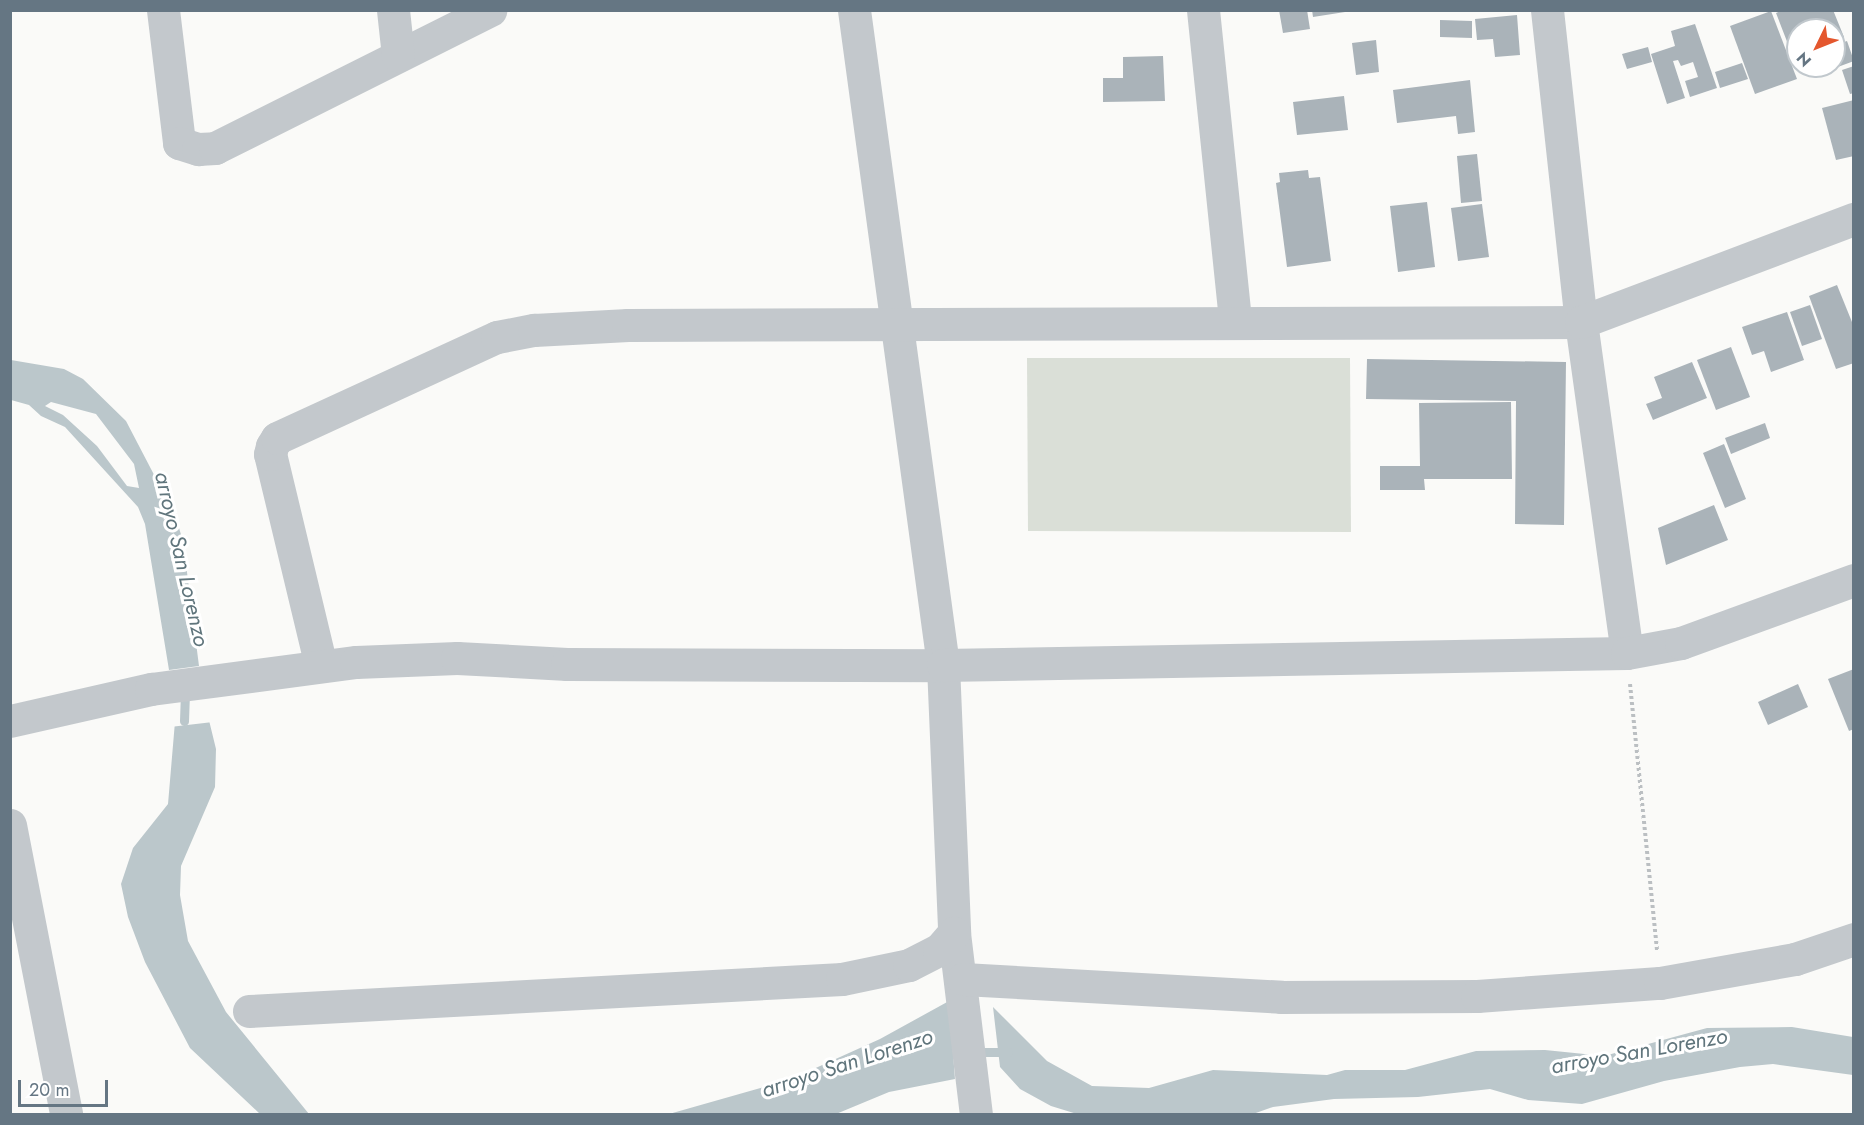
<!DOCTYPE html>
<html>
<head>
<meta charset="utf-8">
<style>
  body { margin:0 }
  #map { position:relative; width:1864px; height:1125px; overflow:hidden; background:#fafaf8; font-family:Jost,sans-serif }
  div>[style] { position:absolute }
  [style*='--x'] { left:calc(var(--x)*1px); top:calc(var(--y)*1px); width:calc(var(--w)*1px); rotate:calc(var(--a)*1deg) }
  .green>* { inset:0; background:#dadfd7 }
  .water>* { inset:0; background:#bbc7cb }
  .pier>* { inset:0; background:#fafaf8 }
  .stream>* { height:9px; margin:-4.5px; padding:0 4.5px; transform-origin:4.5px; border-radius:4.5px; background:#bbc7cb }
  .building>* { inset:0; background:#aab3b9 }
  .path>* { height:4px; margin-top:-2px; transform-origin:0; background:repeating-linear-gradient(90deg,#bbbfc2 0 3px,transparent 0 6px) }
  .minor>* { height:33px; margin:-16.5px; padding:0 16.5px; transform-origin:16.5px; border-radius:16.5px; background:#c3c8cc }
  .tertiary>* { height:33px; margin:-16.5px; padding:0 16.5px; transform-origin:16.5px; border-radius:16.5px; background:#c3c8cc }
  span { translate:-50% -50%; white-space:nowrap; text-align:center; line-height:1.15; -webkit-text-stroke:6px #fff; paint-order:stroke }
  .water-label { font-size:22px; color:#60757c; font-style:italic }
  .frame { position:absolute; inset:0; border:12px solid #657683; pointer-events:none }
  .north { position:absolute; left:1786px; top:18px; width:60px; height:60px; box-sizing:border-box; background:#fff; border:2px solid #c1c8cd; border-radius:50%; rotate:227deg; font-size:16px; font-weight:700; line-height:24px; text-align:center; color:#657683 }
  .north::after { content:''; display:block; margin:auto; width:21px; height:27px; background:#e4572e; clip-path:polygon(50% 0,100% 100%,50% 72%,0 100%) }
  .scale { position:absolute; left:18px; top:1080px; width:90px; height:27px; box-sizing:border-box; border:3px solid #657683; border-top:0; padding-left:8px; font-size:18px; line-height:21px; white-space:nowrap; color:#657683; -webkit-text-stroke:4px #fff; paint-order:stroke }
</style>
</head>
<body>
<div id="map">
  <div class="green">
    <div style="clip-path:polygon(1027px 358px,1350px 358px,1351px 532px,1028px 531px)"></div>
  </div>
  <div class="water">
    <div style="clip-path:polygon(evenodd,11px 360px,64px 369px,83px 379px,126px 421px,175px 515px,183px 541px,199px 666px,169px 670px,145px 524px,138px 507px,65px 427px,41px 416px,29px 405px,11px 400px,11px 360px,51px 402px,96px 414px,134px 464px,139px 488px,127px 486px,97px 446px,63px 415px,45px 406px,51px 402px)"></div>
    <div style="clip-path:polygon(206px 708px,216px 749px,215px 787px,181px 866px,180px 895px,188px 941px,226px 1012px,309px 1114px,260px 1114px,190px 1048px,145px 962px,128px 917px,121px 884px,133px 848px,168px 804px,176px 710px)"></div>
    <div style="clip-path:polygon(949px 1001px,955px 1079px,889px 1092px,836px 1114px,669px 1114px,789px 1080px,880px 1039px)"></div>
    <div style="clip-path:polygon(993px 1007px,1047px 1061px,1092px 1086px,1149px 1088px,1213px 1070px,1327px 1075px,1345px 1070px,1405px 1070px,1476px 1051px,1545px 1050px,1604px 1056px,1707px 1028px,1792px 1027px,1853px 1037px,1853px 1075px,1773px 1064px,1740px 1067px,1664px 1081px,1582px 1104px,1528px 1100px,1490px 1089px,1418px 1097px,1334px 1099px,1273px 1107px,1253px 1114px,1077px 1114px,1051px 1106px,1020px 1089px,1000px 1067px)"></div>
  </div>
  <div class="pier">
    <div style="clip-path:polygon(207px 705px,213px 722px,170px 727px,174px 708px)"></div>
  </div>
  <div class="stream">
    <div style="--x:184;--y:721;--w:31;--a:-88"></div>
    <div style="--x:974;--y:1052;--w:34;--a:0"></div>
  </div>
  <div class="building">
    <div style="clip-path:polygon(1279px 10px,1307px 10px,1310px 29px,1283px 33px)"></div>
    <div style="clip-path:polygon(1312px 10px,1345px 10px,1345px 12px,1313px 17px)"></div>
    <div style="clip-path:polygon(1783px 10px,1833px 10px,1844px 37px,1834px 41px,1834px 30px,1798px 30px,1798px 55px,1793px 57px,1776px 13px)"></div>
    <div style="clip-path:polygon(1771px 11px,1797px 79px,1755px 94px,1730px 26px)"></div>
    <div style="clip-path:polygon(1517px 15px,1520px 55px,1495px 57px,1493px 39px,1477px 40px,1475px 19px)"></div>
    <div style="clip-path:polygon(1440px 20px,1472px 21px,1472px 38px,1440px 37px)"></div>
    <div style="clip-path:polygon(1695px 24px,1717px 88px,1690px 97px,1685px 81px,1698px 77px,1693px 62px,1681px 66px,1678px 60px,1673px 61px,1685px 98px,1667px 104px,1651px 54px,1675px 46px,1671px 31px)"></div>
    <div style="clip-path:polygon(1376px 40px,1379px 72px,1356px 75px,1352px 43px)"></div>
    <div style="clip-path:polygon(1847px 41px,1854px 61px,1827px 71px,1825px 66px,1834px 66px,1834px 46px)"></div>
    <div style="clip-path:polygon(1648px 47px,1652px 62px,1627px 69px,1622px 54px)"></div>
    <div style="clip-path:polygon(1163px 56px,1165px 101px,1103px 102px,1103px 78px,1123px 78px,1123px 57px)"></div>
    <div style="clip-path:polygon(1742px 63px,1748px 79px,1720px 88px,1715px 72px)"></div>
    <div style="clip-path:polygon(1854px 66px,1854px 93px,1850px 94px,1842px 70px)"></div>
    <div style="clip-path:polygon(1470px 80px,1475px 132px,1458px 134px,1456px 116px,1397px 123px,1393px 90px)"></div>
    <div style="clip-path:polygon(1344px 96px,1348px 130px,1297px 135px,1293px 102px)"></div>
    <div style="clip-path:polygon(1854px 100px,1854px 156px,1836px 160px,1822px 108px)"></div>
    <div style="clip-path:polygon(1477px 154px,1482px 201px,1461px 203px,1457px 156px)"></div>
    <div style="clip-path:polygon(1308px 170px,1309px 178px,1320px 177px,1331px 261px,1287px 267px,1276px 183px,1280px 182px,1279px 173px)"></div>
    <div style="clip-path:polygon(1427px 202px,1435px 267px,1398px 272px,1390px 206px)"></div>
    <div style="clip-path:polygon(1482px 204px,1489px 257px,1458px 261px,1451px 208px)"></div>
    <div style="clip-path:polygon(1837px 285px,1854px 327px,1854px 363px,1836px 369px,1809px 296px)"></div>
    <div style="clip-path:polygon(1810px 305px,1822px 339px,1802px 346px,1790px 312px)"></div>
    <div style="clip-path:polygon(1787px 312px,1804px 360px,1771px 372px,1764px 351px,1752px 355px,1742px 327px)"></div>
    <div style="clip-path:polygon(1731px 347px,1750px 397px,1716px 410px,1697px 360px)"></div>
    <div style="clip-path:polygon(1367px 359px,1566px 362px,1564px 525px,1515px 524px,1516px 401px,1366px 399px)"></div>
    <div style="clip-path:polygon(1692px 362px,1707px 398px,1653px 420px,1646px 404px,1662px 398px,1654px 377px)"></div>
    <div style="clip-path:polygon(1511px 402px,1512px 479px,1424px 479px,1425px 490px,1380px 490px,1380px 466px,1420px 466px,1419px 403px)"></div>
    <div style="clip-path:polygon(1765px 423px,1770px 438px,1731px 454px,1725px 438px)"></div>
    <div style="clip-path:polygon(1724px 444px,1746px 499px,1725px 508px,1703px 453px)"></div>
    <div style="clip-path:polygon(1714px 505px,1728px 540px,1666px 565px,1658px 528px)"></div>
    <div style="clip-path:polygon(1854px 669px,1854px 729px,1849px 731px,1828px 679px)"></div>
    <div style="clip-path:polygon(1798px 684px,1808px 707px,1768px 725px,1758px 702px)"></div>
  </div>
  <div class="path">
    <div style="--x:1630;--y:684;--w:268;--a:84.2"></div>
  </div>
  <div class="minor">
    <div style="--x:163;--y:10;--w:134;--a:83.1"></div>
    <div style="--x:179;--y:143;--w:20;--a:18"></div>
    <div style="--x:198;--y:149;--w:17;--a:-3"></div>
    <div style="--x:215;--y:148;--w:308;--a:-26.6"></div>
    <div style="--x:393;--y:10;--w:46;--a:83.8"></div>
    <div style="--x:854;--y:10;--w:661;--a:82.26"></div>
    <div style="--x:943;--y:665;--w:268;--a:87.6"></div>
    <div style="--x:954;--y:933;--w:182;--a:83.1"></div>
    <div style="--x:1203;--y:10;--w:314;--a:84.1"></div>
    <div style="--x:1547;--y:10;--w:314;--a:83.8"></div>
    <div style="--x:1581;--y:322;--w:334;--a:82.1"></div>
    <div style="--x:321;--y:666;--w:218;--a:-103.5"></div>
    <div style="--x:270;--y:454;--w:8;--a:-76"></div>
    <div style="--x:272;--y:446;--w:9;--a:-58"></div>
    <div style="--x:277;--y:438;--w:242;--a:-24.7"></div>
    <div style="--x:497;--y:337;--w:38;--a:-11"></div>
    <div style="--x:534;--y:330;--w:94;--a:-3"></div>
    <div style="--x:628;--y:325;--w:953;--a:-0.18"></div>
    <div style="--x:1581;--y:322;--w:292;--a:-20.7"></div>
    <div style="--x:10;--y:825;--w:294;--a:79"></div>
    <div style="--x:963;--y:979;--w:319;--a:3.2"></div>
    <div style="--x:1281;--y:997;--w:196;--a:-0.3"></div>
    <div style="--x:1477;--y:996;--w:183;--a:-4.1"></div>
    <div style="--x:1660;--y:983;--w:137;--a:-10.1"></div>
    <div style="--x:1795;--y:959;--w:62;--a:-18.7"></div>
    <div style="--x:249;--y:1011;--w:594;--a:-3.09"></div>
    <div style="--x:842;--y:979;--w:68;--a:-11.8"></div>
    <div style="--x:909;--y:965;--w:34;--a:-27"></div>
    <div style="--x:939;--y:950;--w:23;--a:-49"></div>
  </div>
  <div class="tertiary">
    <div style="--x:10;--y:721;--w:145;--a:-12.8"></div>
    <div style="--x:151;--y:689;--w:207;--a:-7.5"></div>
    <div style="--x:356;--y:662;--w:101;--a:-2.3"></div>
    <div style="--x:457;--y:658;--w:110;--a:3.1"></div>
    <div style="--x:567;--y:664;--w:376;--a:0.2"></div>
    <div style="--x:943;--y:665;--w:684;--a:-1.01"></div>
    <div style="--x:1627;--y:653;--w:55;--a:-10.5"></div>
    <div style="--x:1681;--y:643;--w:184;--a:-20"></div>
  </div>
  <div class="water-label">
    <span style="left:182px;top:559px;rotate:77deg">arroyo San Lorenzo</span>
    <span style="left:1639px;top:1051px;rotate:-10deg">arroyo San Lorenzo</span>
    <span style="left:847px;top:1063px;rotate:-18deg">arroyo San Lorenzo</span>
  </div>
  <div class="frame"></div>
  <div class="north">N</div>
  <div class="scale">20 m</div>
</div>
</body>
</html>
